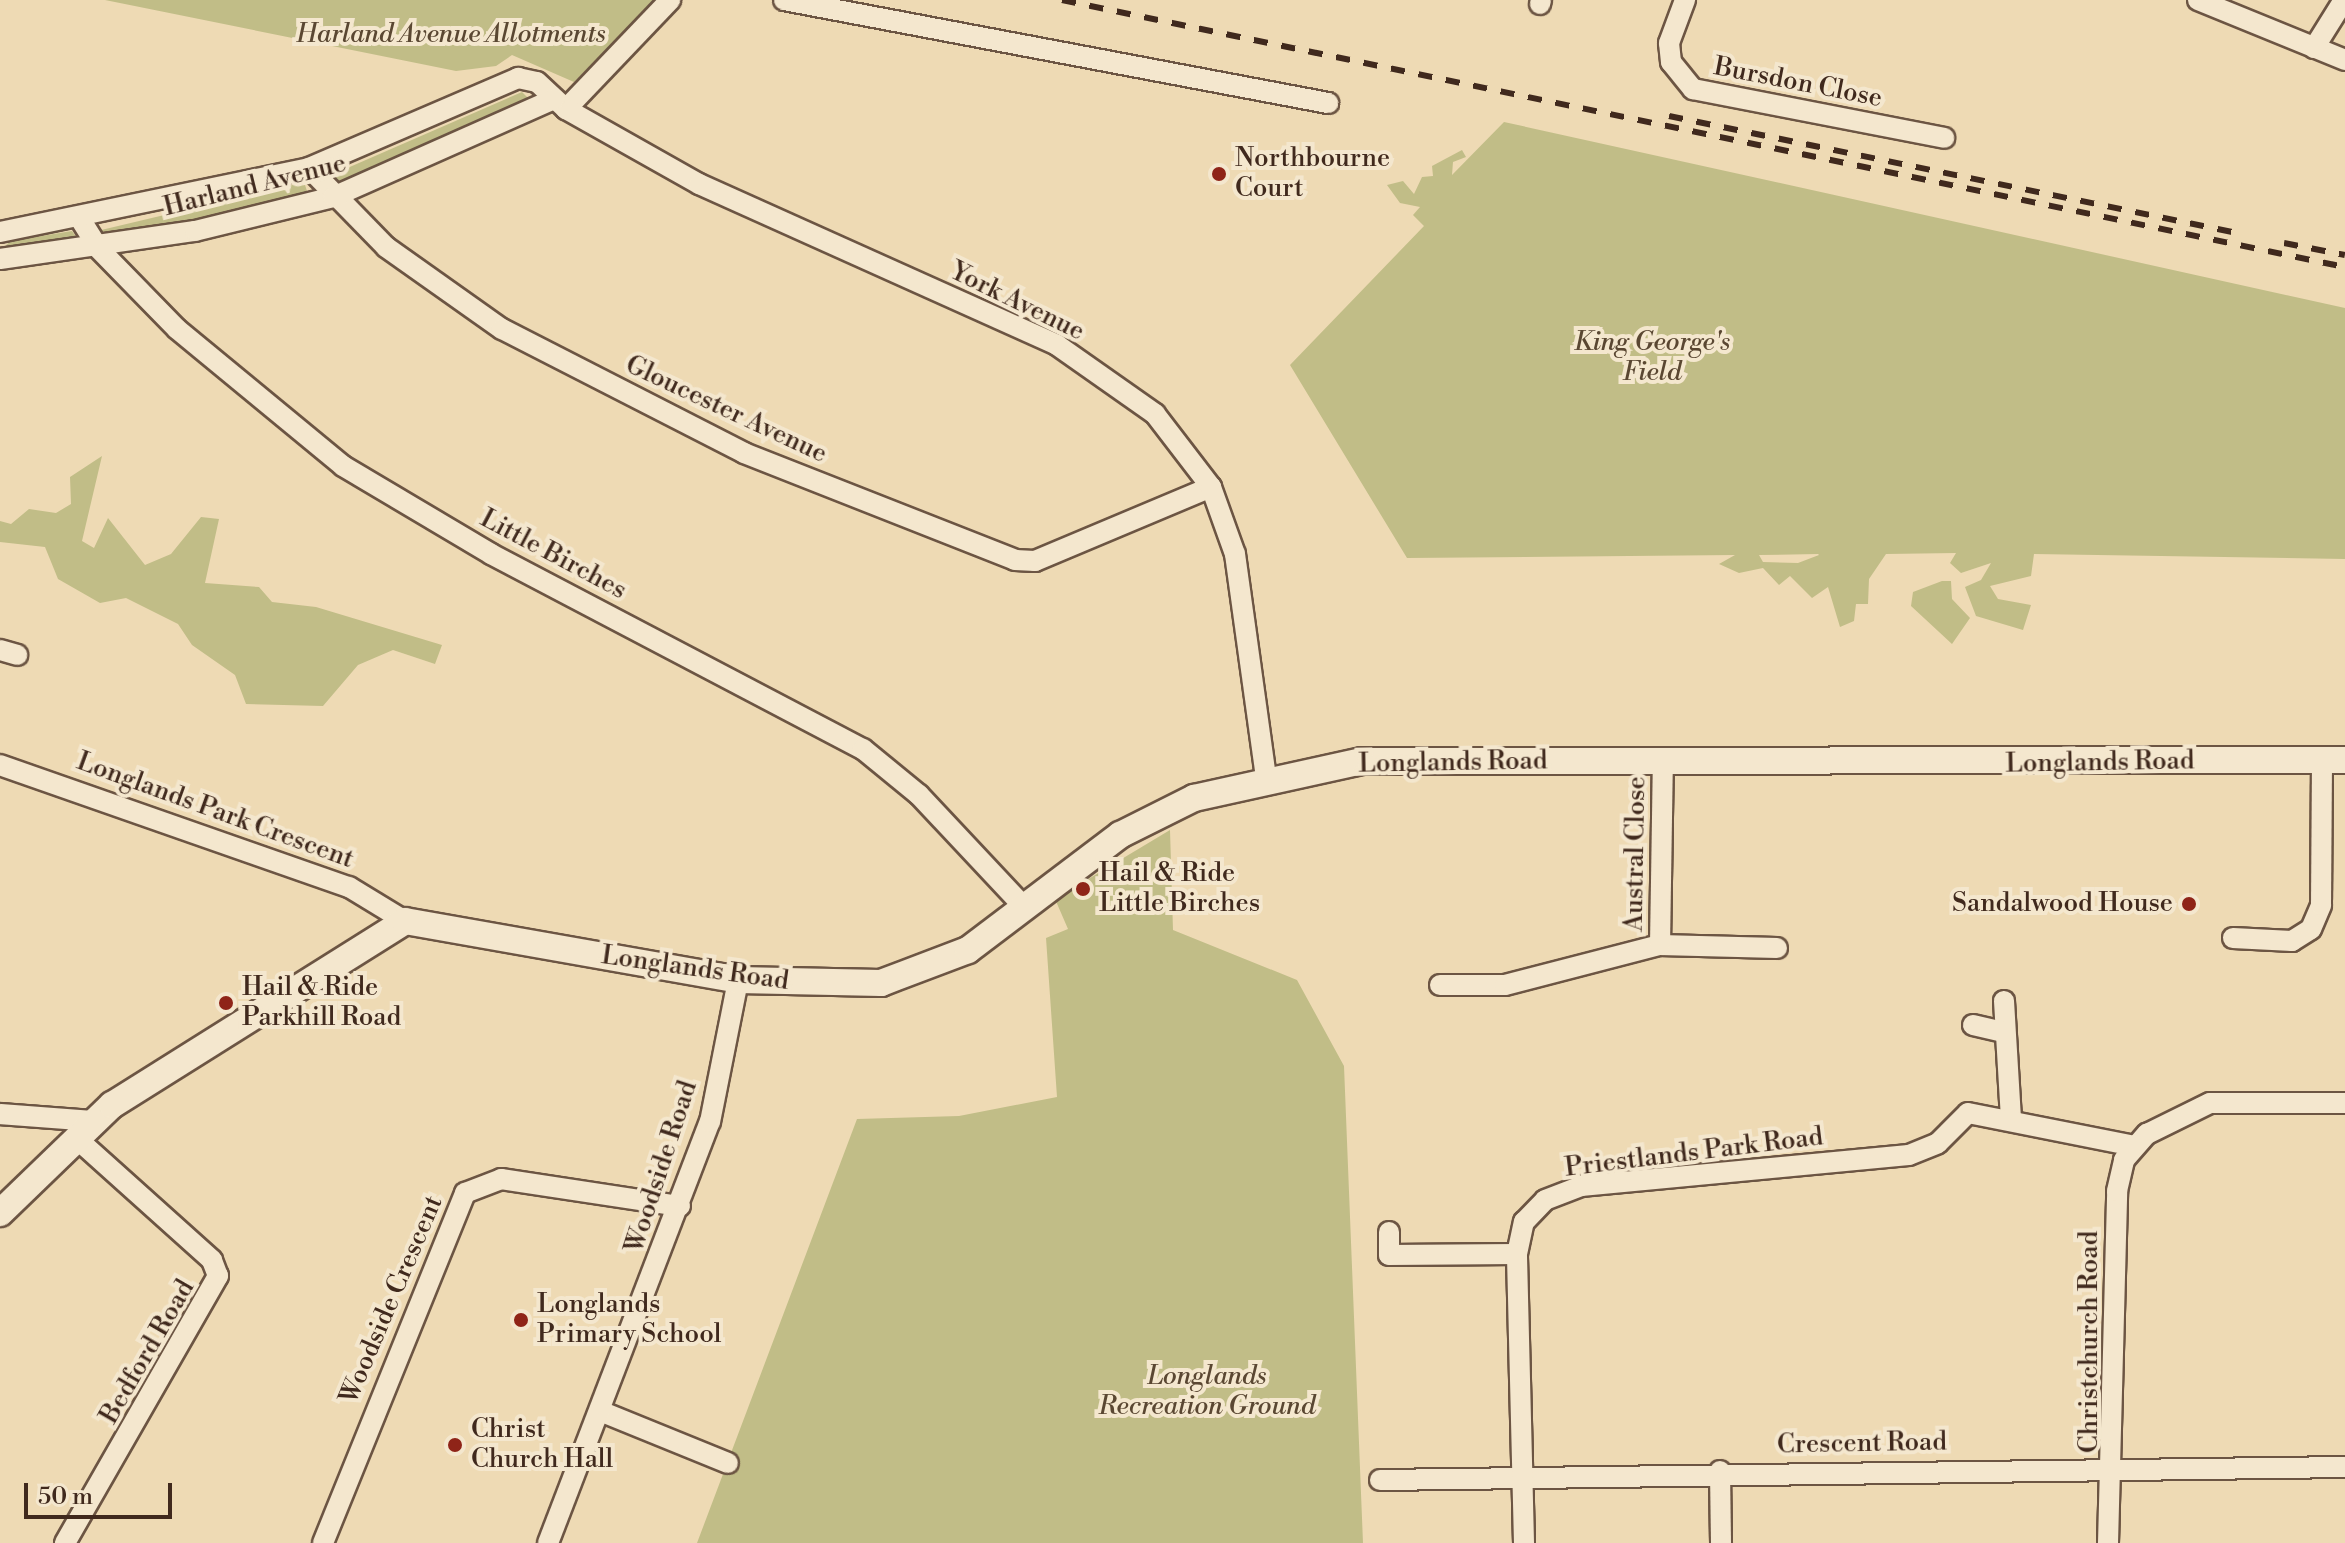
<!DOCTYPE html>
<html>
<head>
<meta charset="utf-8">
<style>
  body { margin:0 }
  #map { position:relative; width:2345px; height:1543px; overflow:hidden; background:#eedab4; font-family:"Libre Bodoni",serif }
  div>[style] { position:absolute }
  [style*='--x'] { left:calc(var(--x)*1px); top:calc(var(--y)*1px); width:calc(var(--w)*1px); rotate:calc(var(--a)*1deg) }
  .green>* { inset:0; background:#c1bd87 }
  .roads { filter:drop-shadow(2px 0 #6c5543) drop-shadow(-2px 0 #6c5543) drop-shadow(0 2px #6c5543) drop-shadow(0 -2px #6c5543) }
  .minor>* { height:20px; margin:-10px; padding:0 10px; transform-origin:10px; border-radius:10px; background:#f4e7ce }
  .tertiary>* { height:26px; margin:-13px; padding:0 13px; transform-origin:13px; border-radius:13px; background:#f4e7ce }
  .rail>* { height:6px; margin-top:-3px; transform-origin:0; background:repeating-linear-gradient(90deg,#40291d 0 14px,transparent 0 28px) }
  .dots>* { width:22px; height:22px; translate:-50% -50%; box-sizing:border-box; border:4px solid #f4e7ce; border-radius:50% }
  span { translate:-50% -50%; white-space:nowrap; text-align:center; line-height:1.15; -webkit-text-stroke:8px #f4e7ce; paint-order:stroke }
  .park-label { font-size:26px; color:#5a4732; font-style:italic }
  .street-label { font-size:26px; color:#40291d }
  .poi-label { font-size:26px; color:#40291d }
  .left { translate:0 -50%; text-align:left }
  .right { translate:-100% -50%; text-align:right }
  .scale { position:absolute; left:24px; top:1483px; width:148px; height:36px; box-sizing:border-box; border:4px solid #40291d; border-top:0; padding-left:10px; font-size:24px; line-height:28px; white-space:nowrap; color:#40291d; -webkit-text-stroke:6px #f4e7ce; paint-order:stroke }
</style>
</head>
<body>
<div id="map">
  <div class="green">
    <div style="clip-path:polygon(105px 0,655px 0,574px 82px,512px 55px,496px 66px,456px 71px)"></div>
    <div style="clip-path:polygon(522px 92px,530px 100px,337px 186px,329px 176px)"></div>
    <div style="clip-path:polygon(evenodd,1504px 122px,2345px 308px,2345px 559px,2034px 554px,2031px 576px,1990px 586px,1998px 599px,2031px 605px,2023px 630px,1976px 616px,1965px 587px,1981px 580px,1991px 563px,1961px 573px,1950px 563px,1956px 553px,1886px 554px,1869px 579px,1868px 604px,1856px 604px,1854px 621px,1840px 627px,1828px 587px,1812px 598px,1790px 576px,1779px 585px,1763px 568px,1739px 573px,1719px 564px,1735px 555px,1407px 558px,1290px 365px,1424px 226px,1413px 215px,1420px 207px,1400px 203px,1387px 185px,1403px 181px,1414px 194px,1422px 177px,1433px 176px,1432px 166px,1462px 150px,1466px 157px,1453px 162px,1452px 175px,1504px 122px,1759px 555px,1818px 554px,1819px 555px,1798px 563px,1763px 562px,1759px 555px)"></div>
    <div style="clip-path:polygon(304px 182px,308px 194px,251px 210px,105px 238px,97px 231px)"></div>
    <div style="clip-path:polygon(72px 231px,79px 241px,5px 246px,11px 241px)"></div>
    <div style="clip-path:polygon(102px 456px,82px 541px,94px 548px,108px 518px,145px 565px,171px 554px,201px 517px,219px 519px,205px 583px,259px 587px,272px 602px,316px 607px,442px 645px,435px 664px,393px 650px,358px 665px,323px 706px,246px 704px,235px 675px,192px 645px,178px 624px,126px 598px,100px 603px,58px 579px,45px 547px,0 542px,0 521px,11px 524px,29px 509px,56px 513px,71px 504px,70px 477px)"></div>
    <div style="clip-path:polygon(1942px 581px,1951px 581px,1952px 599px,1970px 618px,1952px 644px,1911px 606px,1913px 592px)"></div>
    <div style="clip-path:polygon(1170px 830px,1173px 930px,1297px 980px,1344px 1066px,1363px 1543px,697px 1543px,857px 1119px,959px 1116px,1057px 1097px,1046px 938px,1068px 929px,1055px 899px)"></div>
  </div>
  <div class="roads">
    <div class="minor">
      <div style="--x:784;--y:0;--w:554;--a:10.72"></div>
      <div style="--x:1685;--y:0;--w:46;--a:110.4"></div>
      <div style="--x:1669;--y:43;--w:19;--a:84"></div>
      <div style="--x:1671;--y:62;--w:35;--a:51"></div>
      <div style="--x:1693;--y:89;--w:256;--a:11"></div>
      <div style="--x:2198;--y:0;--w:159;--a:22.2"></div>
      <div style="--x:1540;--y:4;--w:4;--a:-76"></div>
      <div style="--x:2314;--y:48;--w:57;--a:-58"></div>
      <div style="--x:566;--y:109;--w:151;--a:-46.3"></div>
      <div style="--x:309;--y:168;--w:110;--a:45.7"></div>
      <div style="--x:386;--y:247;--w:142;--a:35.3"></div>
      <div style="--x:502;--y:329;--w:272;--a:27.1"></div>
      <div style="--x:744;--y:453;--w:291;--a:21.5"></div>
      <div style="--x:1015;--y:560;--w:20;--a:3"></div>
      <div style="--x:1035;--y:561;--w:191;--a:-22.8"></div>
      <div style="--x:79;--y:217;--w:36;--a:58"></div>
      <div style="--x:98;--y:248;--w:113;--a:45.7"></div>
      <div style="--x:177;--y:329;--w:215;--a:39.5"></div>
      <div style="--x:343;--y:466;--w:172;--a:30.7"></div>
      <div style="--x:491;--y:554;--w:420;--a:27.7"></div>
      <div style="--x:863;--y:749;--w:72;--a:39.4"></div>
      <div style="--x:919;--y:795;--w:154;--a:46.8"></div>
      <div style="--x:0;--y:232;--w:316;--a:-11.7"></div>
      <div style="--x:309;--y:168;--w:228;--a:-23.3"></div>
      <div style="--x:518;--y:78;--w:19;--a:12"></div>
      <div style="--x:537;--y:82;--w:40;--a:43"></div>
      <div style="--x:566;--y:109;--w:153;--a:29.4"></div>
      <div style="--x:699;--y:184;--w:393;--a:24.2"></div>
      <div style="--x:1057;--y:345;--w:120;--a:35.1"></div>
      <div style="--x:1155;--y:414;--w:92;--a:52.5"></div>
      <div style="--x:1211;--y:487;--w:71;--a:70.3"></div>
      <div style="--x:1235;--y:554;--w:225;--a:82.1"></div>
      <div style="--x:0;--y:259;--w:197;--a:-8.2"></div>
      <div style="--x:195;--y:231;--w:142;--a:-13.8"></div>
      <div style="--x:333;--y:197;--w:242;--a:-23.9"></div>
      <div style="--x:0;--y:650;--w:18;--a:16"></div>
      <div style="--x:0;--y:765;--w:370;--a:19.3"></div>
      <div style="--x:349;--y:887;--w:66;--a:31.3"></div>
      <div style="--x:2233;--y:938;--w:59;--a:2.9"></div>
      <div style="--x:2292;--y:941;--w:22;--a:-32"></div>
      <div style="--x:2311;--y:929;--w:26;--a:-67"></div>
      <div style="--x:2321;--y:905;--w:145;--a:-89.6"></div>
      <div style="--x:1660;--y:945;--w:117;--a:1.5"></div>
      <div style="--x:1440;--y:985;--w:65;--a:0"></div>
      <div style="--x:1505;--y:985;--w:160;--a:-14.5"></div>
      <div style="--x:1660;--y:945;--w:182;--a:-89.1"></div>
      <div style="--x:2004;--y:1001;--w:117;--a:86.6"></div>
      <div style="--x:1973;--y:1025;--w:31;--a:13"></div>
      <div style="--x:0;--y:1114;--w:93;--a:4.3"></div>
      <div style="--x:1389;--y:1232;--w:23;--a:90"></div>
      <div style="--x:1389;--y:1255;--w:128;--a:-0.4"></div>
      <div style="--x:600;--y:1411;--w:138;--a:22.1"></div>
      <div style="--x:1720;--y:1471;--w:72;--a:89.2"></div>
      <div style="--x:1380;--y:1480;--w:965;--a:-0.77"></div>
      <div style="--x:65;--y:1543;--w:308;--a:-60.2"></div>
      <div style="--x:218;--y:1276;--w:17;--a:-111"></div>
      <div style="--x:212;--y:1260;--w:183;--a:-138.1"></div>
      <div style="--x:323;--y:1543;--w:378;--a:-67.9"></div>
      <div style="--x:465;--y:1193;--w:39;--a:-21"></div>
      <div style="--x:501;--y:1179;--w:181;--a:8.6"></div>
      <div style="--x:548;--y:1543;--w:451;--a:-69"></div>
      <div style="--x:710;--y:1122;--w:145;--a:-78.8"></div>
      <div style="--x:1524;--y:1543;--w:289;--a:-91.4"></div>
      <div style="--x:1517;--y:1254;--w:33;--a:-78"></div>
      <div style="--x:1524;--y:1222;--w:30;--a:-46"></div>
      <div style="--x:1545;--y:1200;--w:39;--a:-21"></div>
      <div style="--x:1581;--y:1186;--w:329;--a:-5.4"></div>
      <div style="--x:1909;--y:1155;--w:31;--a:-22"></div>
      <div style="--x:1938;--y:1143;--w:42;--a:-45"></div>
      <div style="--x:1968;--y:1113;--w:169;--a:11.2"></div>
      <div style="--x:2108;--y:1543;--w:352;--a:-88.5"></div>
      <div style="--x:2117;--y:1191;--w:32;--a:-77"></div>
      <div style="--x:2124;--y:1160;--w:35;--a:-49"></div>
      <div style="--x:2147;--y:1134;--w:70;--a:-26.2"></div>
      <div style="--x:2210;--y:1103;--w:135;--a:0"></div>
    </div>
    <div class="tertiary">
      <div style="--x:0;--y:1213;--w:156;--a:-44"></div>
      <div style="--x:112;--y:1105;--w:346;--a:-32.1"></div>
      <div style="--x:405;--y:921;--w:338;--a:10"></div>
      <div style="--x:738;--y:980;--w:143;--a:1.2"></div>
      <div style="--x:881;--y:983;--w:93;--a:-20.8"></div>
      <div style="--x:968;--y:950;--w:191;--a:-37.1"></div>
      <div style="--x:1120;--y:835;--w:83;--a:-26.6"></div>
      <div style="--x:1194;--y:798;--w:172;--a:-12.4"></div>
      <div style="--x:1362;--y:761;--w:983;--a:-0.06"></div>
    </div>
  </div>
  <div class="rail">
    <div style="--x:1062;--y:0;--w:1310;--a:11.76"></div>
    <div style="--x:1669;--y:116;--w:580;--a:11.64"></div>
    <div style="--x:2284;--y:243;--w:62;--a:11.1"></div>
  </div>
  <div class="dots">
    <div style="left:1219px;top:174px;background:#8f2418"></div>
    <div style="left:1083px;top:889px;background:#8f2418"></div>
    <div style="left:2189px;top:904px;background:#8f2418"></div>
    <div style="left:226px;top:1003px;background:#8f2418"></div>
    <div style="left:521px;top:1320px;background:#8f2418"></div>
    <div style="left:455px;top:1445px;background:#8f2418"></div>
  </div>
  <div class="park-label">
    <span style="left:451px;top:35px">Harland Avenue Allotments</span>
    <span style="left:1652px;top:358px">King George's<br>Field</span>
    <span style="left:1207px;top:1392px">Longlands<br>Recreation Ground</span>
  </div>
  <div class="street-label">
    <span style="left:1798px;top:83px;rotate:11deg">Bursdon Close</span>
    <span style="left:255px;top:186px;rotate:-14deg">Harland Avenue</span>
    <span style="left:1017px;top:302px;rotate:26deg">York Avenue</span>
    <span style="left:726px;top:410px;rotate:25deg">Gloucester Avenue</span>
    <span style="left:553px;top:555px;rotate:28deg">Little Birches</span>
    <span style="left:1453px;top:763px;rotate:-1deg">Longlands Road</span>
    <span style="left:2100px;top:763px;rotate:-1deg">Longlands Road</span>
    <span style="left:215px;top:811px;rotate:20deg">Longlands Park Crescent</span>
    <span style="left:1636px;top:854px;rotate:-89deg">Austral Close</span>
    <span style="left:695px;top:969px;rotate:8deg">Longlands Road</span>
    <span style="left:1694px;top:1153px;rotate:-7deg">Priestlands Park Road</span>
    <span style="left:662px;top:1167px;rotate:-72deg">Woodside Road</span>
    <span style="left:392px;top:1300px;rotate:-67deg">Woodside Crescent</span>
    <span style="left:2090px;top:1342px;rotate:-90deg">Christchurch Road</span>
    <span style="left:148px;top:1352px;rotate:-60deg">Bedford Road</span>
    <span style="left:1862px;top:1444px;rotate:-1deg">Crescent Road</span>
  </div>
  <div class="poi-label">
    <span class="left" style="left:1235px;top:174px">Northbourne<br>Court</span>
    <span class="left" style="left:1099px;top:889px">Hail &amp; Ride<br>Little Birches</span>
    <span class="right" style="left:2173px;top:904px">Sandalwood House</span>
    <span class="left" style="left:242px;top:1003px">Hail &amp; Ride<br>Parkhill Road</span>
    <span class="left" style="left:537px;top:1320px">Longlands<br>Primary School</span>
    <span class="left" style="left:471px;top:1445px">Christ<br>Church Hall</span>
  </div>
  <div class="scale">50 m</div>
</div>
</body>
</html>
